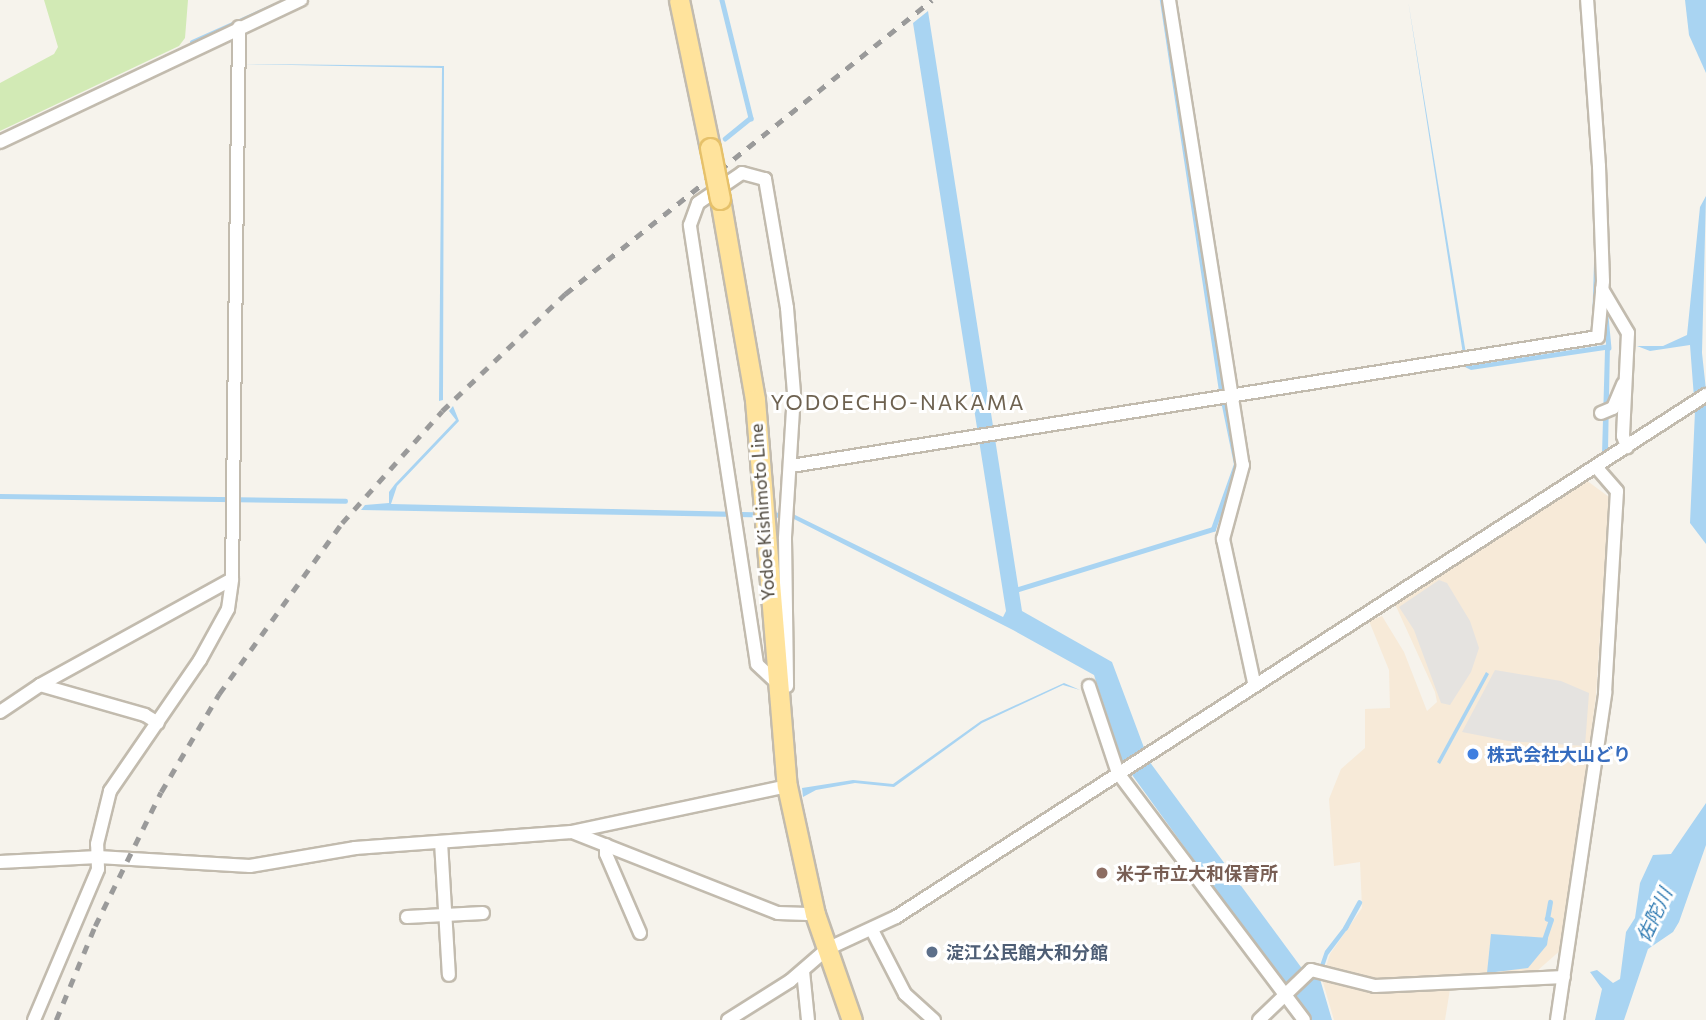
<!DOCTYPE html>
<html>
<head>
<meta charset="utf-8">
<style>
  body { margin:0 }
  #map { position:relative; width:1706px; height:1020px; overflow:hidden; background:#f6f3ec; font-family:Commissioner,"Noto Sans JP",sans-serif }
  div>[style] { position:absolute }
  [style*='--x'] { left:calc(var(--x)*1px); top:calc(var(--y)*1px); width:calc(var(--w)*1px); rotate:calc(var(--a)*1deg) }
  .commercial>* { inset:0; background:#f7ead8 }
  .green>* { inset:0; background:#d2eab5 }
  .parking>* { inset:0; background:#e5e3e0 }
  .water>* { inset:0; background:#a9d4f2 }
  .stream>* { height:4.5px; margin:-2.25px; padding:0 2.25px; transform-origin:2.25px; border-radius:2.25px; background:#a9d4f2 }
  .roads { filter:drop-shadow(2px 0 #c2bbae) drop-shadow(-2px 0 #c2bbae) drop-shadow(0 2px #c2bbae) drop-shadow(0 -2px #c2bbae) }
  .minor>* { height:12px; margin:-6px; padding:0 6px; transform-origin:6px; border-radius:6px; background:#fff }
  .primary>* { height:19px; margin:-9.5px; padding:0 9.5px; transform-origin:9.5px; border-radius:9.5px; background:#ffe39c }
  .rail>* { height:4.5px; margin-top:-2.25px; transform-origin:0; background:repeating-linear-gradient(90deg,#9a9a9a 0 9px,transparent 0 18px) }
  .bridges { filter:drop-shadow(2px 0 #e6c16a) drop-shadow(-2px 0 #e6c16a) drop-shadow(0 2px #e6c16a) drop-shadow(0 -2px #e6c16a) }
  .primary-bridge>* { height:19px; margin:-9.5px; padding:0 9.5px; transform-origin:9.5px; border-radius:9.5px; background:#ffe39c }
  .dots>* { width:19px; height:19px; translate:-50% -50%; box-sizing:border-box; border:4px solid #fff; border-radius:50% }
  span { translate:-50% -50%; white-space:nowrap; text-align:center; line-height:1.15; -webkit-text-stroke:6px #fff; paint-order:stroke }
  .street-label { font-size:18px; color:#4b4439 }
  .shop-label { font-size:18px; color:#366cbe; font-weight:700 }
  .left { translate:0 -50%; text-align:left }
  .education-label { font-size:18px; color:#785e54; font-weight:700 }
  .service-label { font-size:18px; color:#4e5e75; font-weight:700 }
  .water-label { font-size:19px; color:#2e7ab2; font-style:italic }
  .quarter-label { font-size:21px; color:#6e6250; letter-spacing:2px }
</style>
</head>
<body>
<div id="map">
  <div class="commercial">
    <div style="clip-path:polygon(1586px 480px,1609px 497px,1596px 695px,1563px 948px,1537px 971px,1452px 977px,1445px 1020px,1334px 1020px,1322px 979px,1330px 954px,1362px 908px,1360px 862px,1334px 866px,1329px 799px,1341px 769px,1365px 748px,1365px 709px,1390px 708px,1389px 670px,1369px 621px,1382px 616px,1404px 652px,1427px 711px,1437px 702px,1435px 692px,1395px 604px)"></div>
  </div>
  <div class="green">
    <div style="clip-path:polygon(44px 0,188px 0,185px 38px,179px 46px,0 131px,0 83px,54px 54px,58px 47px)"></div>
  </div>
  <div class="parking">
    <div style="clip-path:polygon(1439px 580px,1447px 583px,1470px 621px,1479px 648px,1471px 672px,1450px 705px,1441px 703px,1414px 630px,1399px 607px)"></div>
    <div style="clip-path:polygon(1495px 670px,1561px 681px,1589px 693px,1585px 746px,1508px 741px,1462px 732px)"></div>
  </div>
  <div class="water">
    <div style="clip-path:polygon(1408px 0,1468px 366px,1610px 344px,1608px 450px,1602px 454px,1605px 350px,1471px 370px,1465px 367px)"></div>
    <div style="clip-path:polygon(1685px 0,1706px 0,1706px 73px,1689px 35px)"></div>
    <div style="clip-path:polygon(928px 11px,1022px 611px,1112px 662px,1149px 761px,1309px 978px,1316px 977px,1325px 951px,1346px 924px,1349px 927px,1328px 955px,1320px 979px,1332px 1020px,1310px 1020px,1122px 761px,1094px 675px,1013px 630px,792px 518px,361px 510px,365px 505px,389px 503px,389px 492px,395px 484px,456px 420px,449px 411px,453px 406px,459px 421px,397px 486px,391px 504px,791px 513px,1003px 617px,1006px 611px,913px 23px)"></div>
    <div style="clip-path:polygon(244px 64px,444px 66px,443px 400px,439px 401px,442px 68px)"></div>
    <div style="clip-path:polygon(1706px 196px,1702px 353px,1706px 390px,1706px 544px,1690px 523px,1695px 411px,1690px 345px,1650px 351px,1637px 346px,1663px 346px,1687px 335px,1700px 207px)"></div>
    <div style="clip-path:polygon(1486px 672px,1489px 674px,1440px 764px,1437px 762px)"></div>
    <div style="clip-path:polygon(1064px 683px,1080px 690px,1063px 685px,982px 723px,894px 787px,855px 783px,816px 790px,803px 797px,802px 788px,853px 780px,893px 784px,981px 721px)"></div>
    <div style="clip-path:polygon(1706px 803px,1706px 845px,1679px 922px,1673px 932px,1648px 949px,1624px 1020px,1595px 1020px,1602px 989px,1590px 972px,1597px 970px,1613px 983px,1620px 979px,1626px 932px,1635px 918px,1640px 883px,1653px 855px,1671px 854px)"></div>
    <div style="clip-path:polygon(1491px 934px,1548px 938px,1547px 945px,1528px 968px,1487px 973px)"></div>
  </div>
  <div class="stream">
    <div style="--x:722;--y:0;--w:122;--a:76.2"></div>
    <div style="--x:751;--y:118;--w:33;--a:141"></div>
    <div style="--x:192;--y:42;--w:89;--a:-24"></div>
    <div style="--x:1605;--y:306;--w:42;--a:84.6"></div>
    <div style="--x:1594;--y:324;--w:61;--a:-88.1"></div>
    <div style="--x:0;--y:496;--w:345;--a:0.8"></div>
    <div style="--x:1015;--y:590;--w:207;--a:-17.1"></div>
    <div style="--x:1213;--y:529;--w:69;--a:-70.5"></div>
    <div style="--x:1236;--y:464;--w:75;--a:-101.6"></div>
    <div style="--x:1221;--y:391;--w:395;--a:-98.6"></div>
    <div style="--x:1345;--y:928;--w:29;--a:-61"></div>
    <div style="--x:1544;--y:940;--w:21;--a:-71"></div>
    <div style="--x:1551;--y:920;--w:4;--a:-166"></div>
    <div style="--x:1547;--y:919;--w:17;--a:-80"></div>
  </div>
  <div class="roads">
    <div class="minor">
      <div style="--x:1169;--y:0;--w:471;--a:81"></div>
      <div style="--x:1243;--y:465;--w:77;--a:105.1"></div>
      <div style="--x:1223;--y:539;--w:146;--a:77.8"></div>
      <div style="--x:0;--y:142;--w:333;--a:-25.3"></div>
      <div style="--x:1602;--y:289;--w:51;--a:59.4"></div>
      <div style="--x:1628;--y:333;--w:103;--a:92.8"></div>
      <div style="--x:1623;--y:436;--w:12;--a:70"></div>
      <div style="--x:1601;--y:413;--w:13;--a:-23"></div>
      <div style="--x:1613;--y:408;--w:26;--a:-67"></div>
      <div style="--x:791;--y:466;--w:817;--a:-9.08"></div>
      <div style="--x:1598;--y:337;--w:56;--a:-84.9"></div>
      <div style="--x:1603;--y:281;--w:115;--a:-92"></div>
      <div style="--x:1599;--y:166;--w:166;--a:-94.1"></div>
      <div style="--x:776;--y:682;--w:26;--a:-137"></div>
      <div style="--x:757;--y:664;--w:444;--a:-98.7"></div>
      <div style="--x:690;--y:225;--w:23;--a:-70"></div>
      <div style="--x:698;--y:203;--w:53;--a:-34.3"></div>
      <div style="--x:742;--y:173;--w:24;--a:15"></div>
      <div style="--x:765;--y:179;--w:131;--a:80.3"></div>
      <div style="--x:787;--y:308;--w:86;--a:85.3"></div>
      <div style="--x:794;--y:394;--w:145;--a:93.6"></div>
      <div style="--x:785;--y:539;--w:147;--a:89.2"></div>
      <div style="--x:40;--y:685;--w:109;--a:15.9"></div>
      <div style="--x:145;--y:715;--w:15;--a:32"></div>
      <div style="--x:1089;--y:686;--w:92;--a:71.6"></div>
      <div style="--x:1118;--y:773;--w:309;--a:53"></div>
      <div style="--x:0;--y:712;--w:48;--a:-34"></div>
      <div style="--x:40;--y:685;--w:219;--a:-28.9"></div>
      <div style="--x:232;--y:579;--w:552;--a:-89.27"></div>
      <div style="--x:572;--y:832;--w:221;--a:21.5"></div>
      <div style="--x:778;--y:913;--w:37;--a:2"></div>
      <div style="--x:441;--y:842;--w:133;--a:86.6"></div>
      <div style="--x:606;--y:845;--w:9;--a:90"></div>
      <div style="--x:606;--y:854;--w:86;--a:66.7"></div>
      <div style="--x:0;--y:862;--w:98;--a:-2.9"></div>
      <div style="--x:98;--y:857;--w:152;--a:3.4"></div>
      <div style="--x:250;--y:866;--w:107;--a:-9.7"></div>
      <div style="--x:355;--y:848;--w:217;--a:-4.2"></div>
      <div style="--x:571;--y:832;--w:221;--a:-12"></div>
      <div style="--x:407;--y:917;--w:76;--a:-3"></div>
      <div style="--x:872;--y:930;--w:72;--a:62.7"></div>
      <div style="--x:905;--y:994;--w:39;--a:42"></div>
      <div style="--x:803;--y:971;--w:49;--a:84.2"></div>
      <div style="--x:34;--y:1020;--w:164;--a:-67"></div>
      <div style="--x:98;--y:869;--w:25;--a:-92"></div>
      <div style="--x:97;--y:844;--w:55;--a:-76.2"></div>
      <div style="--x:110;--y:791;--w:159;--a:-55.5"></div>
      <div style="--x:200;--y:660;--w:58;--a:-61.2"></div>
      <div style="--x:228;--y:609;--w:30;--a:-82"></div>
      <div style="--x:728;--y:1020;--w:73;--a:-32.2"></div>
      <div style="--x:790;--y:981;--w:49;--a:-40.9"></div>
      <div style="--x:827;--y:949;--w:76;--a:-24.9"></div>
      <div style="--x:896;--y:917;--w:964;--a:-32.8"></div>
      <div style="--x:1259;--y:1020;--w:72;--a:-43.9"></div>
      <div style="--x:1311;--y:970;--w:66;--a:14"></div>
      <div style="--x:1375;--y:986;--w:189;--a:-2.7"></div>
      <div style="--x:1557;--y:1020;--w:331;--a:-81.6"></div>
      <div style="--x:1605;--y:693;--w:202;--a:-86.6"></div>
      <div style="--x:1617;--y:491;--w:32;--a:-131"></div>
    </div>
    <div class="primary">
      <div style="--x:679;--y:0;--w:151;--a:78.2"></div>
      <div style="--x:720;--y:199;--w:204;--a:80.1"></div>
      <div style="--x:755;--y:400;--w:387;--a:85.3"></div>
      <div style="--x:787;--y:786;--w:131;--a:77.7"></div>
      <div style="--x:815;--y:914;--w:112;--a:70.8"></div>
    </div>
  </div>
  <div class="rail">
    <div style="--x:56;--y:1020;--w:102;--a:-67.5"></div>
    <div style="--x:95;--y:926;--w:149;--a:-63.8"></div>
    <div style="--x:161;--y:792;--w:114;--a:-59.4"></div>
    <div style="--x:219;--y:694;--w:211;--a:-54.3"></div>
    <div style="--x:342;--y:523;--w:150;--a:-48.2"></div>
    <div style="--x:442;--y:411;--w:170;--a:-43.6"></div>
    <div style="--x:565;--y:294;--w:470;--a:-38.7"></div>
  </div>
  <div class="bridges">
    <div class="primary-bridge">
      <div style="--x:710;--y:148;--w:52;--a:78.9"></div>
    </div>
  </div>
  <div class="dots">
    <div style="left:1473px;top:754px;background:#3f7fe0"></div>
    <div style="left:1102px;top:873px;background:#8d6e63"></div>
    <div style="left:932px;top:952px;background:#5c6f8a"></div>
  </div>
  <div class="street-label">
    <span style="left:762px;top:512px;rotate:-94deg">Yodoe Kishimoto Line</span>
  </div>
  <div class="shop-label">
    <span class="left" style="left:1487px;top:754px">株式会社大山どり</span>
  </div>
  <div class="education-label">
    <span class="left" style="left:1116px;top:873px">米子市立大和保育所</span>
  </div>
  <div class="service-label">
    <span class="left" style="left:946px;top:952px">淀江公民館大和分館</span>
  </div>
  <div class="water-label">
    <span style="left:1654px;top:915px;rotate:-65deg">佐陀川</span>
  </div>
  <div class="quarter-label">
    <span style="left:898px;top:402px">YODOECHO-NAKAMA</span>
  </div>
</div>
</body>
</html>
